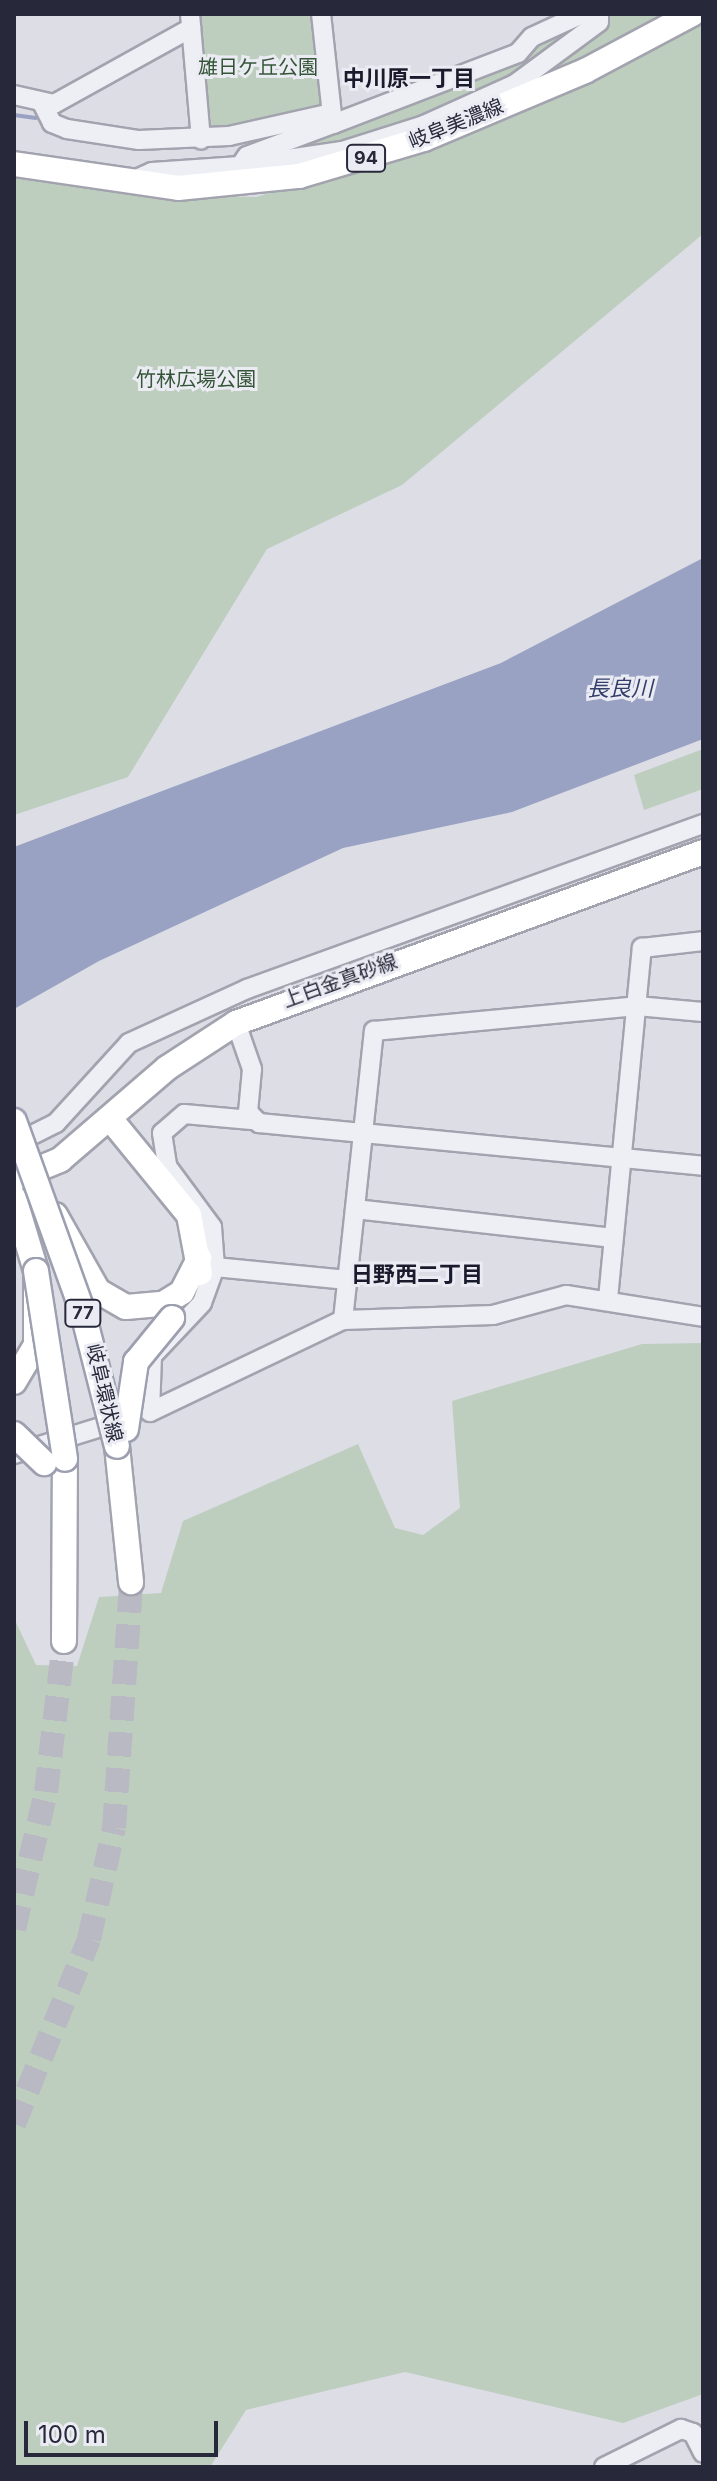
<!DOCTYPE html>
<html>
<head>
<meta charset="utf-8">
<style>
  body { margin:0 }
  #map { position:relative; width:717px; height:2481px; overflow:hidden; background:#dcdde5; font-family:Inter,"Noto Sans JP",sans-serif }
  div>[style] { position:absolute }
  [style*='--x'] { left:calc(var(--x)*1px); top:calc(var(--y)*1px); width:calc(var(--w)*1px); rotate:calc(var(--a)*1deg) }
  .green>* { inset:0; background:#becebe }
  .water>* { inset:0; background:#99a2c3 }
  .stream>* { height:4px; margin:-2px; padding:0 2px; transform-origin:2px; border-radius:2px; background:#99a2c3 }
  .major-tunnel>* { height:24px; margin-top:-12px; transform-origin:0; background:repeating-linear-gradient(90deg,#b8b9c3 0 24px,transparent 0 36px) }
  .roads { filter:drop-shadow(2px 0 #a2a3ae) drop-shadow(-2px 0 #a2a3ae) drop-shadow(0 2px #a2a3ae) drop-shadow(0 -2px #a2a3ae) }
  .minor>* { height:18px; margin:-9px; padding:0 9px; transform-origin:9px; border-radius:9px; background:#eeeff4 }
  .major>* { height:24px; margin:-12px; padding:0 12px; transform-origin:12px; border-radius:12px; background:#fff }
  .bridges { filter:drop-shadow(2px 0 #9c9fb0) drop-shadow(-2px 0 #9c9fb0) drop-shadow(0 2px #9c9fb0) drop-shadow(0 -2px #9c9fb0) }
  .major-bridge>* { height:24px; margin:-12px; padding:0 12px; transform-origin:12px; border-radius:12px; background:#fff }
  span { translate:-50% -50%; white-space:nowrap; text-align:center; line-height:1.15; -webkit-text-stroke:6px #ebecf3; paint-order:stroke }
  .shield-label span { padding:2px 6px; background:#ebecf3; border:2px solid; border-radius:6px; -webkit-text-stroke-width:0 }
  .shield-label { font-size:18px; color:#27293a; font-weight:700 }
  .park-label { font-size:20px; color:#355538 }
  .street-label { font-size:20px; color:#27293a }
  .neighbourhood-label { font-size:22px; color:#191a2b; font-weight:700 }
  .water-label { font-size:22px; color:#343e6b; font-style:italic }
  .frame { position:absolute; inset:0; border:16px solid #27293a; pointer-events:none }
  .scale { position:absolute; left:24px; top:2421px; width:194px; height:36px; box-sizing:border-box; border:4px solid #27293a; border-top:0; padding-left:10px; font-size:24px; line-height:28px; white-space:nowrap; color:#27293a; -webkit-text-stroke:6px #ebecf3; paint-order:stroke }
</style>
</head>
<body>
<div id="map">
  <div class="green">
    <div style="clip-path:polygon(198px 14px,314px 14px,324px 107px,212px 130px)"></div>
    <div style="clip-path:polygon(593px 14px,664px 14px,583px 62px,423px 131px,277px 155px)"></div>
    <div style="clip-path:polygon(703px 17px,703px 234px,402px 485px,267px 549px,128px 777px,14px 815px,14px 178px,141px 194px,256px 197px,419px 149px,579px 86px)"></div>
    <div style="clip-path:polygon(703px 749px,703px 789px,644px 810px,634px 775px)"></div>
    <div style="clip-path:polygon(703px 1343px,703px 2394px,623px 2423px,405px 2372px,246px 2410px,210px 2467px,14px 2467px,14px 1618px,36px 1665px,77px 1666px,99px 1597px,161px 1593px,183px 1521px,358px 1444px,395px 1528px,423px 1535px,460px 1508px,452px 1401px,642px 1344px)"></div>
  </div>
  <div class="water">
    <div style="clip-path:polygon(703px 558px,703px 739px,512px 812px,343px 848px,99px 961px,14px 1009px,14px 847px,501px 663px)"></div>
  </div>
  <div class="stream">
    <div style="--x:133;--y:70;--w:35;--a:-29"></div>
    <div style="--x:14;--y:115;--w:22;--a:8"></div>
  </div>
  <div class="major-tunnel">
    <div style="--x:14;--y:1929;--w:141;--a:-76.9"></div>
    <div style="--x:46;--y:1792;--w:152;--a:-83.2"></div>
    <div style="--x:14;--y:2124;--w:200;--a:-67.9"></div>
    <div style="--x:89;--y:1939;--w:114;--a:-77.3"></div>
    <div style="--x:114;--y:1828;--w:247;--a:-86"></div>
  </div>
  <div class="roads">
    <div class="minor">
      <div style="--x:190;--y:14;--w:126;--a:85"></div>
      <div style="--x:14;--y:95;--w:41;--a:12.7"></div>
      <div style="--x:54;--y:104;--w:157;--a:-29"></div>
      <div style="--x:43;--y:105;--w:20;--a:63"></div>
      <div style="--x:52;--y:123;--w:16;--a:22"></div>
      <div style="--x:67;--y:129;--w:73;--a:8.7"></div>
      <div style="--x:139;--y:140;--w:90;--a:-2.5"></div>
      <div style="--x:229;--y:136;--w:105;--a:-12.7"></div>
      <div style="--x:333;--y:124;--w:198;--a:-21"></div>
      <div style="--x:518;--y:53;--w:21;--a:-49"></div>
      <div style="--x:532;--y:37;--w:55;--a:-24.7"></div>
      <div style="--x:240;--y:166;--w:103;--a:-8.4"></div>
      <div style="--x:342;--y:151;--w:86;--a:-17.6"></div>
      <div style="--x:424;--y:125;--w:100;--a:-24.3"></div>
      <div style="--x:515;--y:84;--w:104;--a:-36.4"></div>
      <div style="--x:599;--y:22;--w:8;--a:-90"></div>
      <div style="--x:132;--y:181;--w:22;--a:-24"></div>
      <div style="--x:152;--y:172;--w:88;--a:-3.9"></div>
      <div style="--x:240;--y:166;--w:12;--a:-55"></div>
      <div style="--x:247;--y:156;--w:92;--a:-20.4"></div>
      <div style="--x:333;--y:124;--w:111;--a:-96.2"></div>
      <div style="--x:236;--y:1023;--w:49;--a:70.8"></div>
      <div style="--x:252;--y:1069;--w:43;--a:95.3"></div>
      <div style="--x:248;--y:1112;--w:16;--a:45"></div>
      <div style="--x:259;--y:1123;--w:446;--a:5.5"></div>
      <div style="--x:251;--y:1120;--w:67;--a:-174.9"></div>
      <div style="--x:184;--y:1114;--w:29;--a:139"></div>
      <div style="--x:162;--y:1133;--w:33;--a:81"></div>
      <div style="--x:167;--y:1166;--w:76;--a:53.6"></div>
      <div style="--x:212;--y:1227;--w:40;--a:85.7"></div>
      <div style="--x:215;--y:1267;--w:38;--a:110"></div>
      <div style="--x:202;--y:1303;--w:73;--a:133.3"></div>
      <div style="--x:152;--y:1356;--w:56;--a:92"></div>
      <div style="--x:150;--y:1412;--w:214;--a:-25.5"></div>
      <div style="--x:343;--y:1320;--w:150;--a:-1.9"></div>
      <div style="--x:493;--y:1315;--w:76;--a:-15.3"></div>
      <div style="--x:566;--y:1295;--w:139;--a:9.1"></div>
      <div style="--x:14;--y:1144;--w:47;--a:-26.6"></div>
      <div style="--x:56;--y:1123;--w:108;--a:-47.6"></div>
      <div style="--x:129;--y:1043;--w:130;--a:-24.6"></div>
      <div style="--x:247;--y:989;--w:485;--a:-19.9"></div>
      <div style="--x:355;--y:1209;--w:260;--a:6.4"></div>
      <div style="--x:215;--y:1267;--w:133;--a:5.6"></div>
      <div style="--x:608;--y:1299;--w:353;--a:-84.5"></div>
      <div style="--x:642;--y:948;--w:61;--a:-6.5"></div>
      <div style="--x:343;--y:1320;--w:291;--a:-83.9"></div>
      <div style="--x:374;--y:1031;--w:264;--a:-5.4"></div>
      <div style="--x:637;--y:1006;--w:66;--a:5.2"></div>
      <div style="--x:14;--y:1454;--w:111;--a:-17.3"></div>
      <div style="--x:604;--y:2467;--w:86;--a:-26.3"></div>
      <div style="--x:681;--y:2429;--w:13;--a:18"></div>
      <div style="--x:693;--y:2433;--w:22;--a:63"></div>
    </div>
    <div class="major">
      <div style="--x:14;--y:164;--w:166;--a:8.3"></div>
      <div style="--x:178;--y:188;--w:122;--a:-5.7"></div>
      <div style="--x:299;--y:176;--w:130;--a:-16.5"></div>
      <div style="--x:424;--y:139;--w:175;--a:-22.9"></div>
      <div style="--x:585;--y:71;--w:121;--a:-28"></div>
      <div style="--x:112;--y:1121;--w:122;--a:50.7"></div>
      <div style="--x:189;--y:1215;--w:59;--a:79.3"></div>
      <div style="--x:14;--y:1179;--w:50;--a:-22.4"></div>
      <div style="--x:60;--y:1160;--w:141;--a:-40.7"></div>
      <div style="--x:167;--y:1068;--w:82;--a:-33.1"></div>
      <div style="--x:236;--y:1023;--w:497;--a:-20.1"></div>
      <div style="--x:14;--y:1198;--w:76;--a:73.2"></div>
      <div style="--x:36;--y:1271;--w:74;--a:90"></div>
      <div style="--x:36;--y:1345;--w:43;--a:120.7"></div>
      <div style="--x:55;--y:1215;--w:87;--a:60.5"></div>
      <div style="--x:98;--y:1291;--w:32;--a:30"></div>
      <div style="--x:126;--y:1307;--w:37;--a:-5"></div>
      <div style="--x:163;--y:1304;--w:22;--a:-32"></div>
      <div style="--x:182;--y:1292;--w:38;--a:-63"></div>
      <div style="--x:117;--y:1446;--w:137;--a:84.1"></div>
      <div style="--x:64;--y:1641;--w:182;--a:-89.7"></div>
    </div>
  </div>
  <div class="bridges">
    <div class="major-bridge">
      <div style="--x:14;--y:1121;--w:204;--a:70.2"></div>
      <div style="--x:83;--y:1313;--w:137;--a:75.7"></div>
      <div style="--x:36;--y:1271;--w:190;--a:81.2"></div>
      <div style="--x:126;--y:1429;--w:68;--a:-81.5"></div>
      <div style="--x:136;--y:1362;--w:57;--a:-50.7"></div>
      <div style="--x:14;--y:1434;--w:42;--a:44"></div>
    </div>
  </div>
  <div class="shield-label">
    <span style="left:366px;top:158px">94</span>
    <span style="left:83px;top:1313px">77</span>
  </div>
  <div class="park-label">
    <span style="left:258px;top:67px">雄日ケ丘公園</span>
    <span style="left:196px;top:379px">竹林広場公園</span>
  </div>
  <div class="street-label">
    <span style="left:456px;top:124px;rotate:-22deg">岐阜美濃線</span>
    <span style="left:340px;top:981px;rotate:-20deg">上白金真砂線</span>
    <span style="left:104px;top:1393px;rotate:77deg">岐阜環状線</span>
  </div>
  <div class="neighbourhood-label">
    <span style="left:409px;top:79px">中川原一丁目</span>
    <span style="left:417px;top:1275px">日野西二丁目</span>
  </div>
  <div class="water-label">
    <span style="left:620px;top:689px">長良川</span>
  </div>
  <div class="frame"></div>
  <div class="scale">100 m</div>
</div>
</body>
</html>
